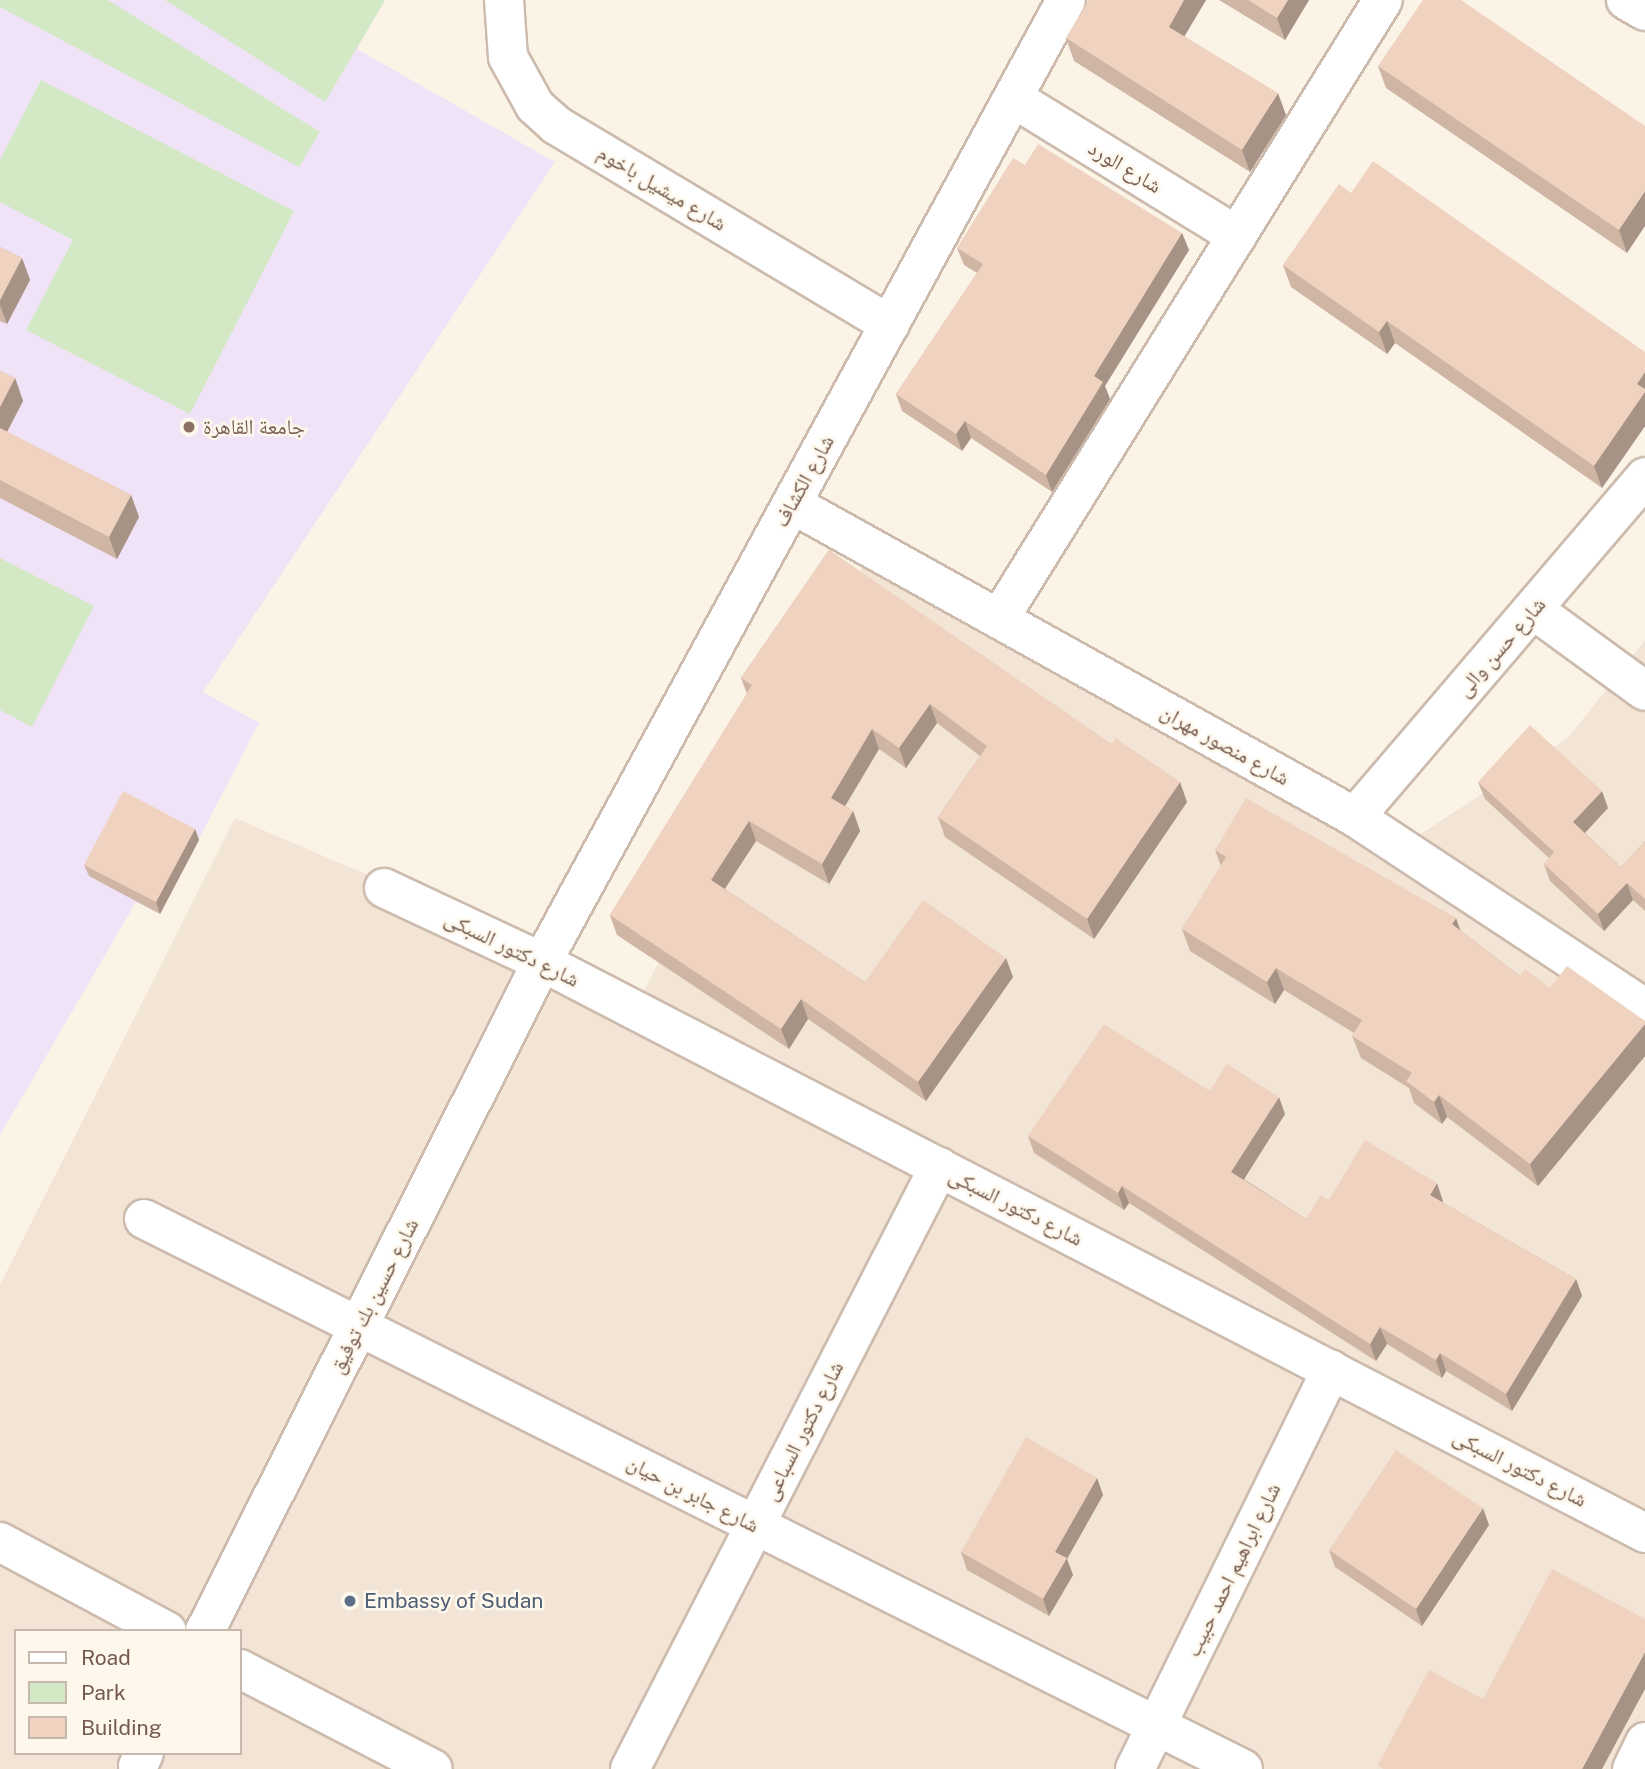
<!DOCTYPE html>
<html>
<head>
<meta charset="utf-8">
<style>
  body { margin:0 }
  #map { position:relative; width:1645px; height:1769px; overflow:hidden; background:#fbf3e6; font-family:"Public Sans","Noto Naskh Arabic",sans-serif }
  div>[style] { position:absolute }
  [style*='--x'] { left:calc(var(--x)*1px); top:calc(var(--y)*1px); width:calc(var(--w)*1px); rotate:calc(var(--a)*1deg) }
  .residential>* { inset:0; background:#f2e5d5 }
  .education>* { inset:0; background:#f0e3f7 }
  .green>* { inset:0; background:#d3e8c5 }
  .roads { filter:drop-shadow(2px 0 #ccbbad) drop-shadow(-2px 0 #ccbbad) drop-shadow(0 2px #ccbbad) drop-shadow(0 -2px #ccbbad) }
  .minor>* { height:38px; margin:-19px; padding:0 19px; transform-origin:19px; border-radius:19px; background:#fff }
  .wall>* { inset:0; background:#ceb5a4 }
  .shaded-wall>* { inset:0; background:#a79386 }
  .building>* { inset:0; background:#efd2bf }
  .dots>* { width:19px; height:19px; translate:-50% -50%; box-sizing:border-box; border:4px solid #fef7ec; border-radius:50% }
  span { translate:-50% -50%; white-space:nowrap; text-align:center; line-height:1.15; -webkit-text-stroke:5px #fef7ec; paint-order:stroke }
  .street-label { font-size:21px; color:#735a4c }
  .education-label { font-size:21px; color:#785e54 }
  .left { translate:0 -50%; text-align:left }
  .service-label { font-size:21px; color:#4e5e75 }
  .legend { position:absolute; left:14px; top:1629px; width:228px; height:126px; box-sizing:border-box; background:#fef7ec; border:2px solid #c6b8ac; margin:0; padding:9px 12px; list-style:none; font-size:21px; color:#735a4c }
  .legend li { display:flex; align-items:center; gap:14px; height:35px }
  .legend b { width:35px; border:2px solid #c6b8ac }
</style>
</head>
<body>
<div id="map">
  <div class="residential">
    <div style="clip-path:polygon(evenodd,862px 567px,1393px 852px,1568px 738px,1645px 640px,1645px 1769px,0 1769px,0 1285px,235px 818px,643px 993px,862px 567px,16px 1631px,240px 1631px,240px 1753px,16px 1753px,16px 1631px)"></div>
  </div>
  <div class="education">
    <div style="clip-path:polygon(0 0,385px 0,357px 49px,555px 162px,203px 692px,259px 723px,160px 914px,136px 902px,0 1135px)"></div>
  </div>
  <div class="green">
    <div style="clip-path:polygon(0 0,108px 0,320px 132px,299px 167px,0 7px)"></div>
    <div style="clip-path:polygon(165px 0,385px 0,325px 102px)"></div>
    <div style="clip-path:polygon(41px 80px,294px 211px,190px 414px,26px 330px,73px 240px,0 202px,0 160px)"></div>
    <div style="clip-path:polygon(0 558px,94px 606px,32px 727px,0 710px)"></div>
  </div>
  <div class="roads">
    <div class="minor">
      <div style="--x:504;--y:0;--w:57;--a:86"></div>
      <div style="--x:508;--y:57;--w:56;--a:61.1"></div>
      <div style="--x:535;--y:106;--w:28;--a:42"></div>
      <div style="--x:556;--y:125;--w:389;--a:30.9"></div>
      <div style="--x:1626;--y:0;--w:22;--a:30"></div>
      <div style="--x:1013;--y:98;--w:263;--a:31.6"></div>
      <div style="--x:792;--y:504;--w:644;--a:29.07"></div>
      <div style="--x:1355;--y:817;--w:347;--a:33.4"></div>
      <div style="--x:1534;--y:610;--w:137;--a:36.1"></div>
      <div style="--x:999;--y:619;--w:728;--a:-58.19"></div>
      <div style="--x:1355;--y:817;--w:447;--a:-49.5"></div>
      <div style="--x:384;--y:888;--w:174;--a:25.1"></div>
      <div style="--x:542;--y:962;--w:1242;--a:27.37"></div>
      <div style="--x:144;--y:1219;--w:1229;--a:26.59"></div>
      <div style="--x:0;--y:1542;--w:189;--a:28.1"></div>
      <div style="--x:205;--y:1631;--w:749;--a:-63.26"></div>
      <div style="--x:542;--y:962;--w:1095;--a:-61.42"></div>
      <div style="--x:240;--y:1669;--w:217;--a:27.4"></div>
      <div style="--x:138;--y:1766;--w:14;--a:-65"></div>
      <div style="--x:630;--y:1769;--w:677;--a:-62.83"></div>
      <div style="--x:1135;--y:1769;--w:445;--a:-63.8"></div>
      <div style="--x:1632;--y:1769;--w:30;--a:-64"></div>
    </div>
  </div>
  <div class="wall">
    <div style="clip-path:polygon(1089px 0,1206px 0,1184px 36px,1286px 115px,1250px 172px,1074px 61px,1066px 38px)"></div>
    <div style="clip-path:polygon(1219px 0,1309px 0,1285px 40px)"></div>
    <div style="clip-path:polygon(1378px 66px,1645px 126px,1627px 253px,1386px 88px)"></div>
    <div style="clip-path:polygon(1351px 193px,1645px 352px,1645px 426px,1602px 488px,1395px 343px,1387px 354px,1291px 287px,1283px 265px)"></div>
    <div style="clip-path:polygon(1182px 233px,1189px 250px,1105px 386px,1110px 399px,1052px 492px,971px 438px,962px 451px,902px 411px,896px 394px,977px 273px,964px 265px,957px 248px)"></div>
    <div style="clip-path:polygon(0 247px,22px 258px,30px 280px,7px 324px,0 321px)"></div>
    <div style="clip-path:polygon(0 371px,15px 378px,23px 401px,7px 432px,131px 495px,139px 517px,117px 559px,0 498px)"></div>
    <div style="clip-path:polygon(829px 550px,1187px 802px,1094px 939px,945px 837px,938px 817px,980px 756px,937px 723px,906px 768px,879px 749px,845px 806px,853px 811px,860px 831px,829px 884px,756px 841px,725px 889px,865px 982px,1013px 977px,926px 1101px,808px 1019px,789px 1049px,617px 935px,610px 915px,747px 694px,741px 678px)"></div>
    <div style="clip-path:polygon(1478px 782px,1608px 808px,1585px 833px,1621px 867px,1645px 841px,1645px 911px,1633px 900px,1604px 931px,1550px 881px,1544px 864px,1549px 858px,1485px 799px)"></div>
    <div style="clip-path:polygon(195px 829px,199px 840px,160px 914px,89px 876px,84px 865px)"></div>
    <div style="clip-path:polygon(1215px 850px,1460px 930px,1520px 976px,1550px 988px,1645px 1021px,1645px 1056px,1538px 1186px,1447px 1117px,1442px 1124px,1414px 1103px,1409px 1088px,1361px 1058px,1352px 1036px,1354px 1033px,1284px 990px,1275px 1004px,1190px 951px,1182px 929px,1221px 866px)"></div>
    <div style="clip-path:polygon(1210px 1091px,1285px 1114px,1244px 1179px,1306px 1219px,1329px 1200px,1443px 1201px,1442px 1202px,1576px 1279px,1582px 1296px,1512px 1411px,1446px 1371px,1442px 1378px,1387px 1344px,1376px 1361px,1129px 1203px,1124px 1210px,1034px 1153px,1028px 1136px)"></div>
    <div style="clip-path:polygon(1097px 1478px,1103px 1495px,1067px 1559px,1073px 1575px,1049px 1616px,967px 1570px,961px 1552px)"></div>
    <div style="clip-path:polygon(1489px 1525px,1422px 1626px,1335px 1567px,1329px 1550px)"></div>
  </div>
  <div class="shaded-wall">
    <div style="clip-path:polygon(1184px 0,1206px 0,1177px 49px,1169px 27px)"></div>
    <div style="clip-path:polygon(1288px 0,1309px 0,1285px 40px,1277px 18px)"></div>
    <div style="clip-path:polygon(1278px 93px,1286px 115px,1250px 172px,1242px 150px)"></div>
    <div style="clip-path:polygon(1645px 191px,1645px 226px,1627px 253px,1619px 230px)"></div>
    <div style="clip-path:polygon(1182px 233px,1189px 250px,1105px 386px,1110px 399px,1052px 492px,1046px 475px,1094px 376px)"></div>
    <div style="clip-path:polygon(22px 258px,30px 280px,7px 324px,0 305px,0 300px)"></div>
    <div style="clip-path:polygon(1387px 321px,1395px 343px,1387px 354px,1379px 332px)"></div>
    <div style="clip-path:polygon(1645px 372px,1645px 426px,1602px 488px,1594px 466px,1637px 384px)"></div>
    <div style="clip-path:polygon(15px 378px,23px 401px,0 445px,0 407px)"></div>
    <div style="clip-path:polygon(965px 421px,971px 438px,962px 451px,956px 434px)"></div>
    <div style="clip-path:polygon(131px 495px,139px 517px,117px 559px,109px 537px)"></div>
    <div style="clip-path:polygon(930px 704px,937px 723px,906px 768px,899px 748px)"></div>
    <div style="clip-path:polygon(872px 729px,879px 749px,838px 818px,831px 798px)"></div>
    <div style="clip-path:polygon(1180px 782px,1187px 802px,1094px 939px,1087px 919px)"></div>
    <div style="clip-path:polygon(1602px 791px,1608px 808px,1579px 839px,1573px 822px)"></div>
    <div style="clip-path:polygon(853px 811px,860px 831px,829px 884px,822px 864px)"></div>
    <div style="clip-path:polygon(749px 821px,756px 841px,718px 899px,711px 880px)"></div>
    <div style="clip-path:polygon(195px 829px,199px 840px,160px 914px,156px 902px)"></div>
    <div style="clip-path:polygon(1627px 883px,1633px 900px,1604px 931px,1598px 914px)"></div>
    <div style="clip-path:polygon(1456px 918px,1464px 941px,1452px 924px)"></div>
    <div style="clip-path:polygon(1006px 958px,1013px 977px,926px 1101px,918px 1082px)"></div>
    <div style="clip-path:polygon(1276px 968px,1284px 990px,1275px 1004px,1267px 982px)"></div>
    <div style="clip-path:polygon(801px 999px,808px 1019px,789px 1049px,781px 1029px)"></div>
    <div style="clip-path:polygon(1645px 1024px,1645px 1056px,1538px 1186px,1530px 1164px)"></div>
    <div style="clip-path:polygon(1439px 1095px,1447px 1117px,1442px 1124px,1434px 1102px)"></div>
    <div style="clip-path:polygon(1279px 1097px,1285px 1114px,1238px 1189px,1231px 1172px)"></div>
    <div style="clip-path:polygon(1437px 1183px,1443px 1201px,1436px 1212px,1430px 1195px)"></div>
    <div style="clip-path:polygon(1122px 1186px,1129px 1203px,1124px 1210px,1118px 1193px)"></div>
    <div style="clip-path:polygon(1576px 1279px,1582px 1296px,1512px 1411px,1506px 1394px)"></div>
    <div style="clip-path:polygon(1380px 1327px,1387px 1344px,1376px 1361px,1370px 1344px)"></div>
    <div style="clip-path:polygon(1440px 1353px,1446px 1371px,1442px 1378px,1436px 1360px)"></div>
    <div style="clip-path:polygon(1097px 1478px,1103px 1495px,1067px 1559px,1073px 1575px,1049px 1616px,1043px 1599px,1055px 1552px)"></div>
    <div style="clip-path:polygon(1483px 1508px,1489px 1525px,1422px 1626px,1416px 1609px)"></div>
    <div style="clip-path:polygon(1645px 1652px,1645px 1689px,1602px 1769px,1582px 1769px)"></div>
  </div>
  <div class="building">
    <div style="clip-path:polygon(1089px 0,1184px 0,1169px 27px,1278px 93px,1242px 150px,1066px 38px)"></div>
    <div style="clip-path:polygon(1248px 0,1288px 0,1277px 18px)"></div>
    <div style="clip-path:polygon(1423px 0,1461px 0,1645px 126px,1645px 191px,1619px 230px,1378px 66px)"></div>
    <div style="clip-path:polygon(1038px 144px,1182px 233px,1094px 376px,1103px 382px,1046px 475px,965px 421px,956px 434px,896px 394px,983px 264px,957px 248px,1013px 158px,1025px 165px)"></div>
    <div style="clip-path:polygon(1373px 161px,1645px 352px,1645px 372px,1637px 384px,1645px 389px,1645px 392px,1594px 466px,1387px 321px,1379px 332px,1283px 265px,1339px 184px,1351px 193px)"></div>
    <div style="clip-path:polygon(0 247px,22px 258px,0 300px)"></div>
    <div style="clip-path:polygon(0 371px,15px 378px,0 407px)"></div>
    <div style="clip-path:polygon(0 428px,131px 495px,109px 537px,0 480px)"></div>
    <div style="clip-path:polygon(829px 550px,1112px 744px,1116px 738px,1180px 782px,1087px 919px,938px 817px,987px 746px,930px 704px,899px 748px,872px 729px,831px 798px,853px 811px,822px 864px,749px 821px,711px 880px,865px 982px,923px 900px,1006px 958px,918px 1082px,801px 999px,781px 1029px,610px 915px,752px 685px,741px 678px)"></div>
    <div style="clip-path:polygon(1530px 725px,1602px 791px,1573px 822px,1621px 867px,1645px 841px,1645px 899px,1627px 883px,1598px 914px,1544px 864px,1554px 852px,1478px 782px)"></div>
    <div style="clip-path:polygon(123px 791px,195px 829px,156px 902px,84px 865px)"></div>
    <div style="clip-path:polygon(1246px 798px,1456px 918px,1452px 924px,1520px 976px,1525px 969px,1550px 988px,1567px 966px,1645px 1021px,1645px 1024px,1530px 1164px,1439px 1095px,1434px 1102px,1406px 1081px,1412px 1073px,1352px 1036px,1362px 1020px,1276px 968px,1267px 982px,1182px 929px,1226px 857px,1215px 850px)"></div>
    <div style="clip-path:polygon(1104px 1024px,1210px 1091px,1227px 1064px,1279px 1097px,1231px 1172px,1306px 1219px,1321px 1195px,1329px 1200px,1365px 1140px,1437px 1183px,1430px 1195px,1576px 1279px,1506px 1394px,1440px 1353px,1436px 1360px,1380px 1327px,1370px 1344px,1122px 1186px,1118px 1193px,1028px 1136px)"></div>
    <div style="clip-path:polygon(1026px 1437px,1097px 1478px,1055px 1552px,1067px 1558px,1043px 1599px,961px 1552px)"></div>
    <div style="clip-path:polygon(1396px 1450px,1483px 1508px,1416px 1609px,1329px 1550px)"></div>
    <div style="clip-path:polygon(1552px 1569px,1645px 1619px,1645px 1652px,1582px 1769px,1384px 1769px,1377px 1766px,1429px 1670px,1483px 1699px)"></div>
  </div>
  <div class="dots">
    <div style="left:189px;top:427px;background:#8d6e63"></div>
    <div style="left:350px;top:1601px;background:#5c6f8a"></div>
  </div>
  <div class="street-label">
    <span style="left:1125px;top:167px;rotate:31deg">شارع الورد</span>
    <span style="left:662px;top:188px;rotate:31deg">شارع ميشيل باخوم</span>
    <span style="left:804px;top:481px;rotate:-61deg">شارع الكشاف</span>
    <span style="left:1501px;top:647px;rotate:-49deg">شارع حسن والى</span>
    <span style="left:1225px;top:745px;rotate:29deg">شارع منصور مهران</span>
    <span style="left:512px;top:949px;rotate:26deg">شارع دكتور السبكى</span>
    <span style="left:1016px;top:1207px;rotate:27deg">شارع دكتور السبكى</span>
    <span style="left:374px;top:1296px;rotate:-63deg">شارع حسين بك توفيق</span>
    <span style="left:803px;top:1431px;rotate:-63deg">شارع دكتور السباعى</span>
    <span style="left:1520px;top:1468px;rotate:27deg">شارع دكتور السبكى</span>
    <span style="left:693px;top:1494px;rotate:27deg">شارع جابر بن حيان</span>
    <span style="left:1233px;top:1570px;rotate:-64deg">شارع ابراهيم احمد حبيب</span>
  </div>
  <div class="education-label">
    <span class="left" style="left:203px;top:427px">جامعة القاهرة</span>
  </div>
  <div class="service-label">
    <span class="left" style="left:364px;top:1601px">Embassy of Sudan</span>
  </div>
  <ul class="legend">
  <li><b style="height:9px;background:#fff"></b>Road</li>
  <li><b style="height:19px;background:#d3e8c5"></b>Park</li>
  <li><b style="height:19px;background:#efd2bf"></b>Building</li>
  </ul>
</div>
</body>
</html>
